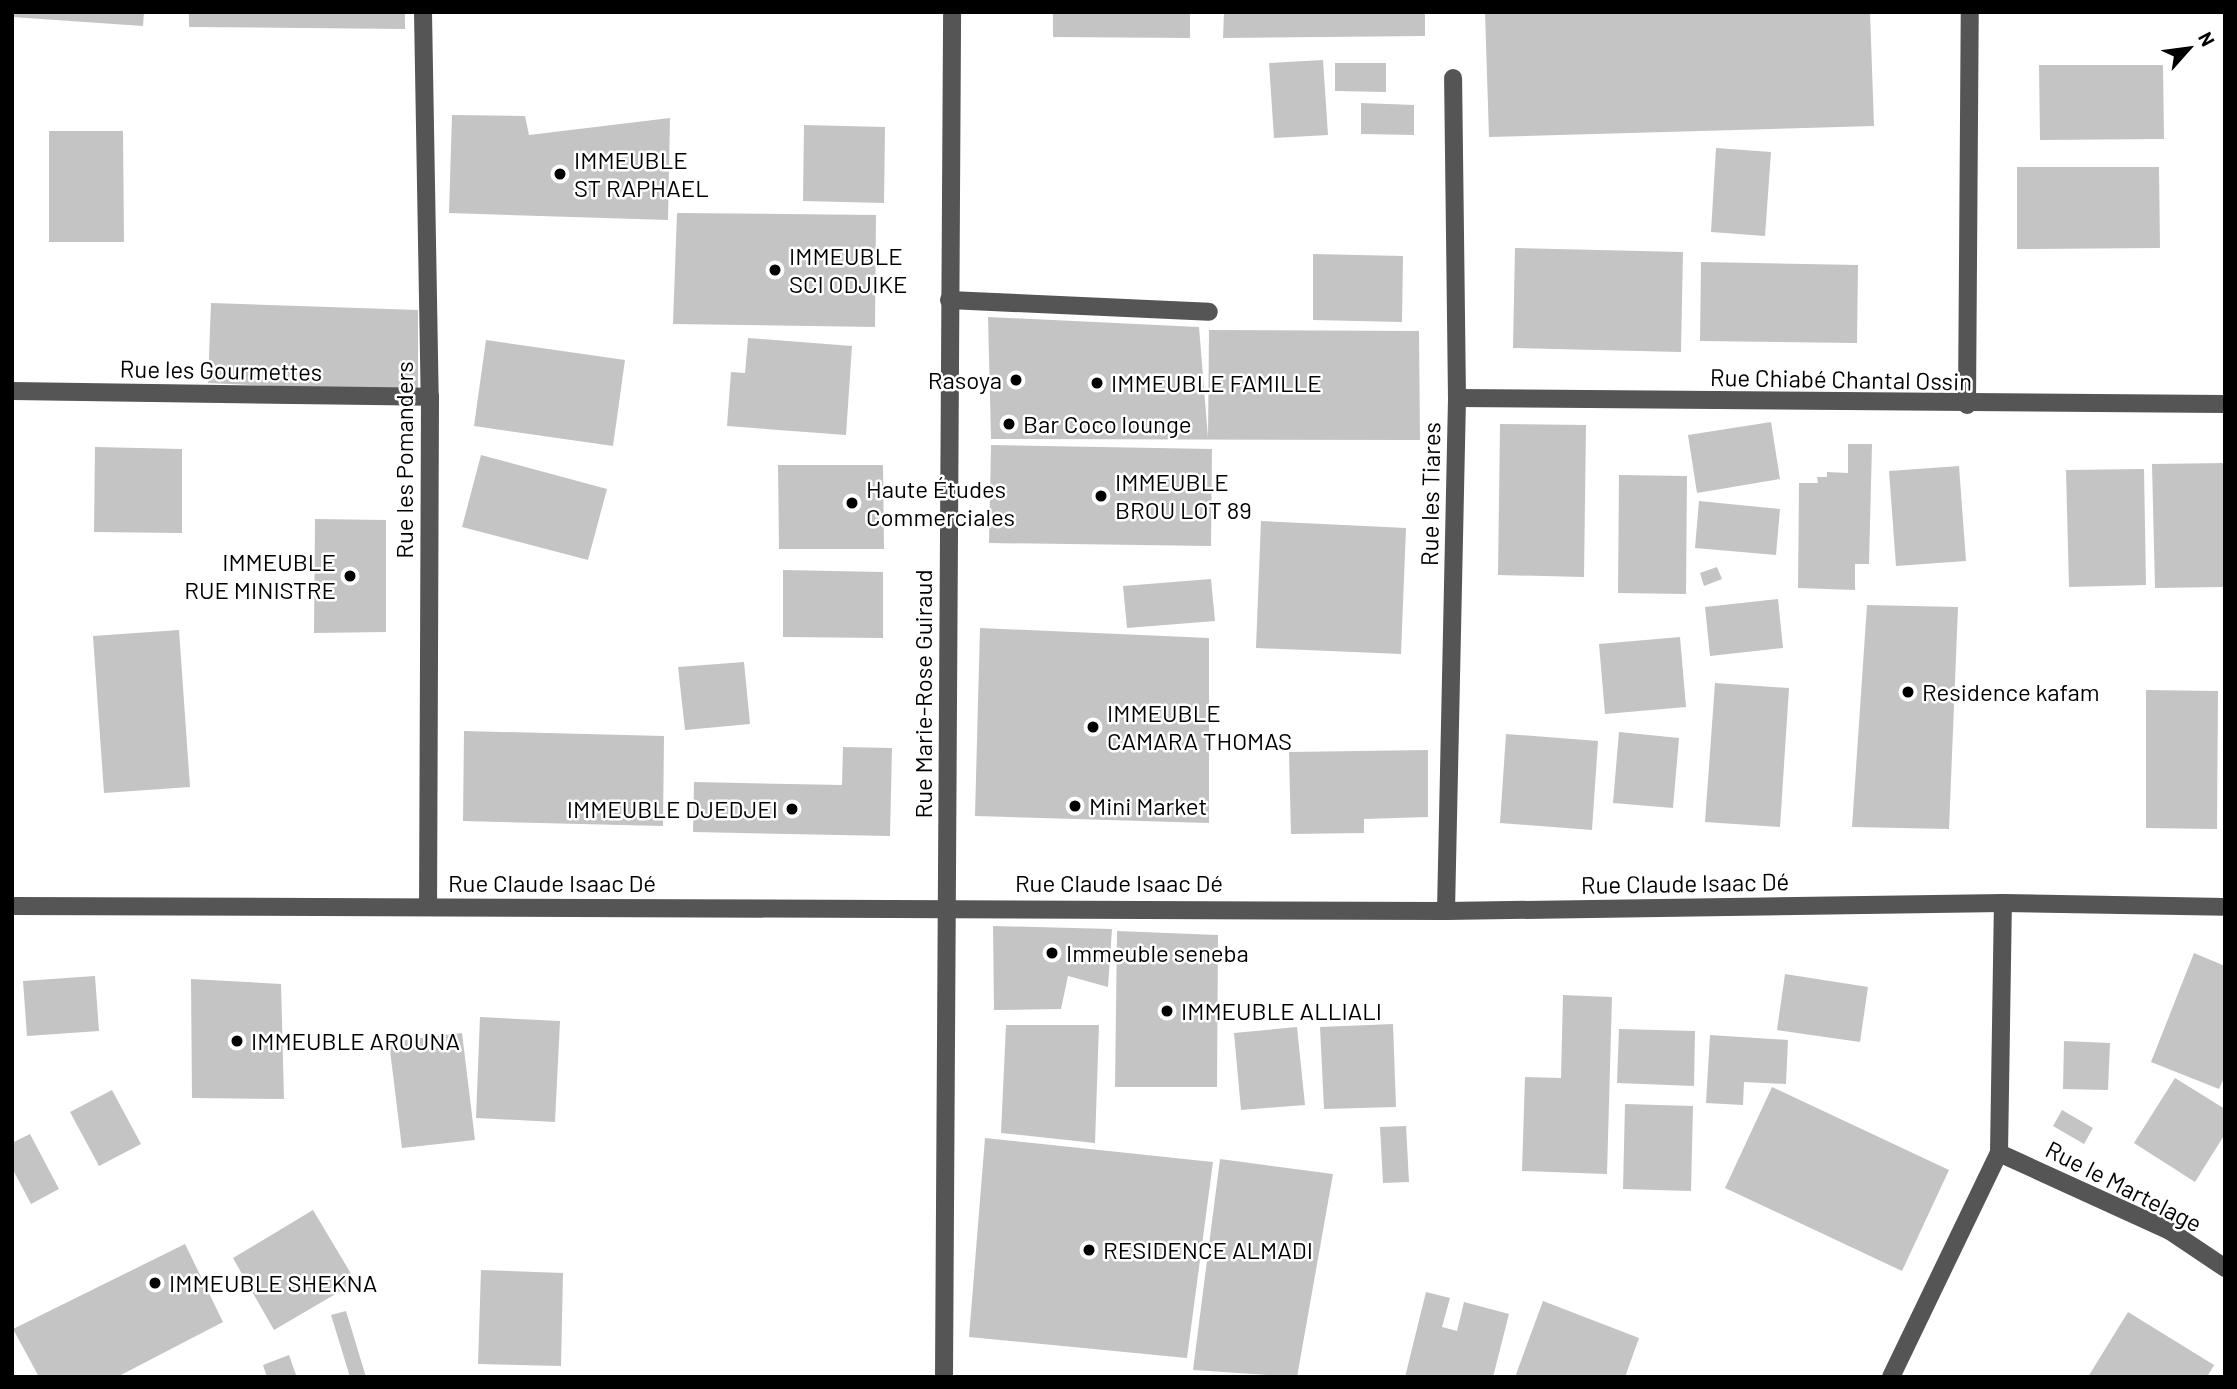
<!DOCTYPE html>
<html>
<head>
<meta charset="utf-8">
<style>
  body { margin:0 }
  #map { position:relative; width:2237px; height:1389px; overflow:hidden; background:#fff; font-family:Barlow,sans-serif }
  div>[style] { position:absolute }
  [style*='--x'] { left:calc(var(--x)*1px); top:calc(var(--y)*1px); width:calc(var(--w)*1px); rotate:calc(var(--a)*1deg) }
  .building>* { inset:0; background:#c4c4c4 }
  .minor>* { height:18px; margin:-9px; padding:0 9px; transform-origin:9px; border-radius:9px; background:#555 }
  .dots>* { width:19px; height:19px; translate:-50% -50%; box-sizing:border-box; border:4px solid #fff; border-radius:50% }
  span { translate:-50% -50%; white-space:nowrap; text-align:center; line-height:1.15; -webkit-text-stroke:5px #fff; paint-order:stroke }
  .poi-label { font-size:24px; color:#000 }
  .left { translate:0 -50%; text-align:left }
  .right { translate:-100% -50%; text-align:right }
  .street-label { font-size:24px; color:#000 }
  .frame { position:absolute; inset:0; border:14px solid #000; pointer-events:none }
  .north { position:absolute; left:2153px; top:14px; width:70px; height:70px; -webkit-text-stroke:5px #fff; paint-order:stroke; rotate:62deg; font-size:19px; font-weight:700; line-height:28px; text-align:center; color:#000 }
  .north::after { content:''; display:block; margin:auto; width:24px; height:32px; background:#000; clip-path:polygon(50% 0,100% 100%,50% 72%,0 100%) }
</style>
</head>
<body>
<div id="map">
  <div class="building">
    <div style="clip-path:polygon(12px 12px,144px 12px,143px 26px,12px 17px)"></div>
    <div style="clip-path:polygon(189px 12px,405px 12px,405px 29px,189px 27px)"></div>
    <div style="clip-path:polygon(1053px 12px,1190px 12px,1190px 38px,1053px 37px)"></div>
    <div style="clip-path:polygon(1224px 12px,1425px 12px,1425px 36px,1223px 38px)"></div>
    <div style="clip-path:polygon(1485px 12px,1870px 12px,1874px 126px,1489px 137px)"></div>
    <div style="clip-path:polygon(1323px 60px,1328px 135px,1274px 138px,1269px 63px)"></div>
    <div style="clip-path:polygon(1335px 63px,1386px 63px,1386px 92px,1335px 91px)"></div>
    <div style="clip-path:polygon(2039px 65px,2163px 65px,2164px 139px,2040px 140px)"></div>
    <div style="clip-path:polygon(1361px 103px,1414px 105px,1414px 135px,1361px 134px)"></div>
    <div style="clip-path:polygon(452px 115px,525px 116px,529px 135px,670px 118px,668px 220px,449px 213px)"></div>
    <div style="clip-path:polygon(804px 125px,885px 127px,884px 203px,803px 201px)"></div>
    <div style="clip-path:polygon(49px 131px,123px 131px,124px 242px,49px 242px)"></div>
    <div style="clip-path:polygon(1716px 148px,1771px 152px,1765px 236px,1711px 232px)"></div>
    <div style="clip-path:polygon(2017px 167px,2159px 167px,2160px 248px,2017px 249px)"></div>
    <div style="clip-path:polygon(677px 213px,876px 215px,875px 327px,673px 324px)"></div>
    <div style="clip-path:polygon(1515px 248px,1683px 252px,1681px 352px,1513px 348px)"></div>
    <div style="clip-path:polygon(1313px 254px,1403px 256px,1402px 322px,1313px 320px)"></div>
    <div style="clip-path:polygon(1701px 262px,1858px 265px,1857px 343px,1700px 341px)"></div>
    <div style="clip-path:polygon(211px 303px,418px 310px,418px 393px,208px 383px)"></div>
    <div style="clip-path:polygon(988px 317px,1199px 327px,1208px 438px,1209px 330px,1419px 331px,1420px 440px,991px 439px)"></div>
    <div style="clip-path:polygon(748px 338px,852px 346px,846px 435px,727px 426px,731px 372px,745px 373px)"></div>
    <div style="clip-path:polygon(486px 340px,625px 360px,613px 446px,474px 426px)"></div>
    <div style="clip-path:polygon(1771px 422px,1780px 479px,1697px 493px,1688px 435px)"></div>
    <div style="clip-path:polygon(1500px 424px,1586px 425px,1584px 577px,1498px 575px)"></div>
    <div style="clip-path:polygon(1848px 444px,1872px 444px,1869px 564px,1855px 564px,1855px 590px,1798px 588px,1799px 483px,1818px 483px,1817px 477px,1827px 477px,1827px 472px,1848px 473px)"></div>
    <div style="clip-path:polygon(991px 445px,1212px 449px,1211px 546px,989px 543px)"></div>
    <div style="clip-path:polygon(95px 447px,182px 449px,182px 533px,94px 532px)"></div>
    <div style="clip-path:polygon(481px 455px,607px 489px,588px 560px,462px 527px)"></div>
    <div style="clip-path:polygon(2225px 463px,2225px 587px,2155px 588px,2152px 464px)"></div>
    <div style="clip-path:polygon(778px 465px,883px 465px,884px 549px,779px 549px)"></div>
    <div style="clip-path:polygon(1959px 466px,1966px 561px,1896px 566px,1889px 471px)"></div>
    <div style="clip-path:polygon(2144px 469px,2146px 585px,2069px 587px,2066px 470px)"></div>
    <div style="clip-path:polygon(1619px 475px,1687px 476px,1686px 594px,1618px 593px)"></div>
    <div style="clip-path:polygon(1699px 501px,1780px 509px,1776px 555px,1695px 548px)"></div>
    <div style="clip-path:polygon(315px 519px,386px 520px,386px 632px,314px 633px)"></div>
    <div style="clip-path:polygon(1261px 521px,1406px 528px,1401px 654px,1256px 648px)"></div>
    <div style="clip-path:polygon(1717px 567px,1722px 579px,1704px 586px,1700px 573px)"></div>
    <div style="clip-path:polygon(783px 570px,883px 572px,883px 638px,783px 637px)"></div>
    <div style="clip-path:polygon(1211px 579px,1215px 621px,1127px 628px,1123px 586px)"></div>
    <div style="clip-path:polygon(1778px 599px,1783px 648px,1710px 656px,1705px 607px)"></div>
    <div style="clip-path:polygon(1867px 605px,1958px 607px,1949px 829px,1852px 827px)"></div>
    <div style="clip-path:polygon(980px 628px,1209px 638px,1209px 823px,975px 816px)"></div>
    <div style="clip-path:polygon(179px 630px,190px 787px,104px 793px,93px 636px)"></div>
    <div style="clip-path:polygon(1680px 637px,1686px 707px,1605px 714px,1599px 644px)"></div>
    <div style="clip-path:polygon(744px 662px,750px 724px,685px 730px,678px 667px)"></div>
    <div style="clip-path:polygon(1715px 683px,1789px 688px,1780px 827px,1705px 822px)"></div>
    <div style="clip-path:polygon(2146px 690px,2218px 691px,2217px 829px,2146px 828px)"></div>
    <div style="clip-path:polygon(464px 731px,664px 736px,663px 826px,463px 821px)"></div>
    <div style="clip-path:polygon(1619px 732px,1679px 738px,1673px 808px,1613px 803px)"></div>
    <div style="clip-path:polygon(1506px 734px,1598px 741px,1592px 830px,1500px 823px)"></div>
    <div style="clip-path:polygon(843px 747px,892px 748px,890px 836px,693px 832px,694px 782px,842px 785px)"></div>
    <div style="clip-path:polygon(1428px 750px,1428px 817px,1364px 819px,1364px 833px,1291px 834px,1289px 752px)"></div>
    <div style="clip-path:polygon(993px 926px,1112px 929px,1108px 987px,1068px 976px,1061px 1009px,994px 1010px)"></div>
    <div style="clip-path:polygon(1117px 931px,1218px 935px,1217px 1087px,1115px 1087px)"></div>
    <div style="clip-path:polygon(2194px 953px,2225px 966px,2225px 1076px,2219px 1089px,2151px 1062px)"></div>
    <div style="clip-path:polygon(1785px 974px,1868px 987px,1860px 1042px,1777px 1030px)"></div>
    <div style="clip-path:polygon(95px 976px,99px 1031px,27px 1036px,23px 981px)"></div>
    <div style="clip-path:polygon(191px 979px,281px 984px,284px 1099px,192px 1098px)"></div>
    <div style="clip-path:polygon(1563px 995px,1612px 997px,1607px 1174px,1522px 1171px,1525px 1077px,1561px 1078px)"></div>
    <div style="clip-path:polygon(480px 1017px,560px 1021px,555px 1122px,476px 1118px)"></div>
    <div style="clip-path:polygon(1393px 1024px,1396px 1107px,1324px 1109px,1320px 1027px)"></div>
    <div style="clip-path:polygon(1006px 1025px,1099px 1025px,1095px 1143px,1001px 1133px)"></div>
    <div style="clip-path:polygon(1297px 1027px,1305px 1105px,1241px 1110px,1234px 1033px)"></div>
    <div style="clip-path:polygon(1619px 1029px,1695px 1031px,1694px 1086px,1617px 1083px)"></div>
    <div style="clip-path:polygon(462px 1033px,475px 1140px,402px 1148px,389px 1042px)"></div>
    <div style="clip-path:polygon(1710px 1035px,1788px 1040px,1786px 1084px,1744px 1082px,1743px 1105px,1706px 1103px)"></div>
    <div style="clip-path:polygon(2064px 1041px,2110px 1043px,2108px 1090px,2063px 1089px)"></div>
    <div style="clip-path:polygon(2175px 1078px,2225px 1109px,2225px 1134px,2195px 1182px,2134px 1143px)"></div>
    <div style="clip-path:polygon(1772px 1087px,1949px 1170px,1902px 1271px,1725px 1188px)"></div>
    <div style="clip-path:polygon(112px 1090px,141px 1144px,99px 1166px,70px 1112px)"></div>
    <div style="clip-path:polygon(1625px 1104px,1693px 1106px,1691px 1191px,1623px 1189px)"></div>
    <div style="clip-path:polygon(2062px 1110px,2093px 1128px,2084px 1144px,2053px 1126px)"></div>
    <div style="clip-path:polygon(1406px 1126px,1409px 1182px,1383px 1183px,1380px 1127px)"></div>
    <div style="clip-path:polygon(30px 1134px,59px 1189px,31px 1204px,12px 1168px,12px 1143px)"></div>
    <div style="clip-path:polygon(985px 1138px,1213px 1162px,1187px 1358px,969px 1337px)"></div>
    <div style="clip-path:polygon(1220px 1159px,1333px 1174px,1297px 1377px,1193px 1370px)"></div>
    <div style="clip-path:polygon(313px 1210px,356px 1282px,274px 1330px,233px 1258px)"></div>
    <div style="clip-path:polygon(185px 1244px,223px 1322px,117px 1377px,39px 1377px,13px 1329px)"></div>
    <div style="clip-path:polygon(481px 1270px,563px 1273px,561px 1366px,478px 1364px)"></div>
    <div style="clip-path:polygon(1426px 1292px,1450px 1298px,1442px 1327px,1457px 1331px,1464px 1302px,1509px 1314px,1493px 1377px,1405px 1377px)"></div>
    <div style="clip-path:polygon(1543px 1301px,1639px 1338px,1625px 1377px,1515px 1377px)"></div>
    <div style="clip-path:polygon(346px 1311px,366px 1377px,350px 1377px,331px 1315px)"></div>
    <div style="clip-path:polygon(2128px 1312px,2214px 1365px,2207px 1377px,2088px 1377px)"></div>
    <div style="clip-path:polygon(289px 1355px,296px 1375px,267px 1377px,263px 1365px)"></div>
  </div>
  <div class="minor">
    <div style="--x:423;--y:12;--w:385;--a:89"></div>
    <div style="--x:430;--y:397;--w:510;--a:90.22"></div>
    <div style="--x:949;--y:300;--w:260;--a:2.6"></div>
    <div style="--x:12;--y:391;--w:418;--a:0.8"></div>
    <div style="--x:1457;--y:398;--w:768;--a:0.45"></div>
    <div style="--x:1967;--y:405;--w:393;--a:-89.6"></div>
    <div style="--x:12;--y:906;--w:1434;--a:0.2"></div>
    <div style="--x:1446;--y:911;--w:557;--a:-0.82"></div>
    <div style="--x:2003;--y:903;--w:222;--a:1"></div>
    <div style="--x:1446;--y:911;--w:513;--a:-88.77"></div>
    <div style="--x:1457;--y:398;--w:320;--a:-90.7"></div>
    <div style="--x:1999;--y:1153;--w:188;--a:24.5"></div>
    <div style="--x:2170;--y:1231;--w:66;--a:33.9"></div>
    <div style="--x:944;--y:1377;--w:1365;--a:-89.66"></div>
    <div style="--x:1891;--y:1377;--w:249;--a:-64.3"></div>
    <div style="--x:1999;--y:1153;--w:250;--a:-89.1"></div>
  </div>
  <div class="dots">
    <div style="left:560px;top:174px;background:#000"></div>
    <div style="left:775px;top:270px;background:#000"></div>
    <div style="left:1016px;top:380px;background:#000"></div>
    <div style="left:1097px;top:383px;background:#000"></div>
    <div style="left:1009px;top:424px;background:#000"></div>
    <div style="left:1101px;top:496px;background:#000"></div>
    <div style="left:852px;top:503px;background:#000"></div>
    <div style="left:350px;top:576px;background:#000"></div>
    <div style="left:1908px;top:692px;background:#000"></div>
    <div style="left:1093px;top:727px;background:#000"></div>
    <div style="left:1075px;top:806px;background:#000"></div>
    <div style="left:792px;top:809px;background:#000"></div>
    <div style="left:1052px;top:953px;background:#000"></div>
    <div style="left:1167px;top:1011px;background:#000"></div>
    <div style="left:237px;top:1041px;background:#000"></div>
    <div style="left:1089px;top:1250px;background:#000"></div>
    <div style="left:155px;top:1283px;background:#000"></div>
  </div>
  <div class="poi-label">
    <span class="left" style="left:574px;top:174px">IMMEUBLE<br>ST RAPHAEL</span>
    <span class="left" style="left:789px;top:270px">IMMEUBLE<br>SCI ODJIKE</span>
    <span class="right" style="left:1002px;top:380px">Rasoya</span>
    <span class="left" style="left:1111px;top:383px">IMMEUBLE FAMILLE</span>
    <span class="left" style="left:1023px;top:424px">Bar Coco lounge</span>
    <span class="left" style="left:1115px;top:496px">IMMEUBLE<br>BROU LOT 89</span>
    <span class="left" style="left:866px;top:503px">Haute Études<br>Commerciales</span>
    <span class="right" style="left:336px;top:576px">IMMEUBLE<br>RUE MINISTRE</span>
    <span class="left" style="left:1922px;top:692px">Residence kafam</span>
    <span class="left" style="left:1107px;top:727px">IMMEUBLE<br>CAMARA THOMAS</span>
    <span class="left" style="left:1089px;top:806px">Mini Market</span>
    <span class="right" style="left:778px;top:809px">IMMEUBLE DJEDJEI</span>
    <span class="left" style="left:1066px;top:953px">Immeuble seneba</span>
    <span class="left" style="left:1181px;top:1011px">IMMEUBLE ALLIALI</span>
    <span class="left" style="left:251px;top:1041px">IMMEUBLE AROUNA</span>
    <span class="left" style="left:1103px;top:1250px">RESIDENCE ALMADI</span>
    <span class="left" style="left:169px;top:1283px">IMMEUBLE SHEKNA</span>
  </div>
  <div class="street-label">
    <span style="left:221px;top:370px;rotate:1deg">Rue les Gourmettes</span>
    <span style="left:1841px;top:379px;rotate:1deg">Rue Chiabé Chantal Ossin</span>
    <span style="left:404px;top:460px;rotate:-90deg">Rue les Pomanders</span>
    <span style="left:1430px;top:494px;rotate:-89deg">Rue les Tiares</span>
    <span style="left:923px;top:694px;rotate:-90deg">Rue Marie-Rose Guiraud</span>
    <span style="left:552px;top:883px">Rue Claude Isaac Dé</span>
    <span style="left:1119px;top:883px">Rue Claude Isaac Dé</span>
    <span style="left:1685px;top:883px;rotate:-1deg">Rue Claude Isaac Dé</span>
    <span style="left:2124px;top:1186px;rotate:27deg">Rue le Martelage</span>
  </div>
  <div class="frame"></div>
  <div class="north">N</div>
</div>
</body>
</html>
